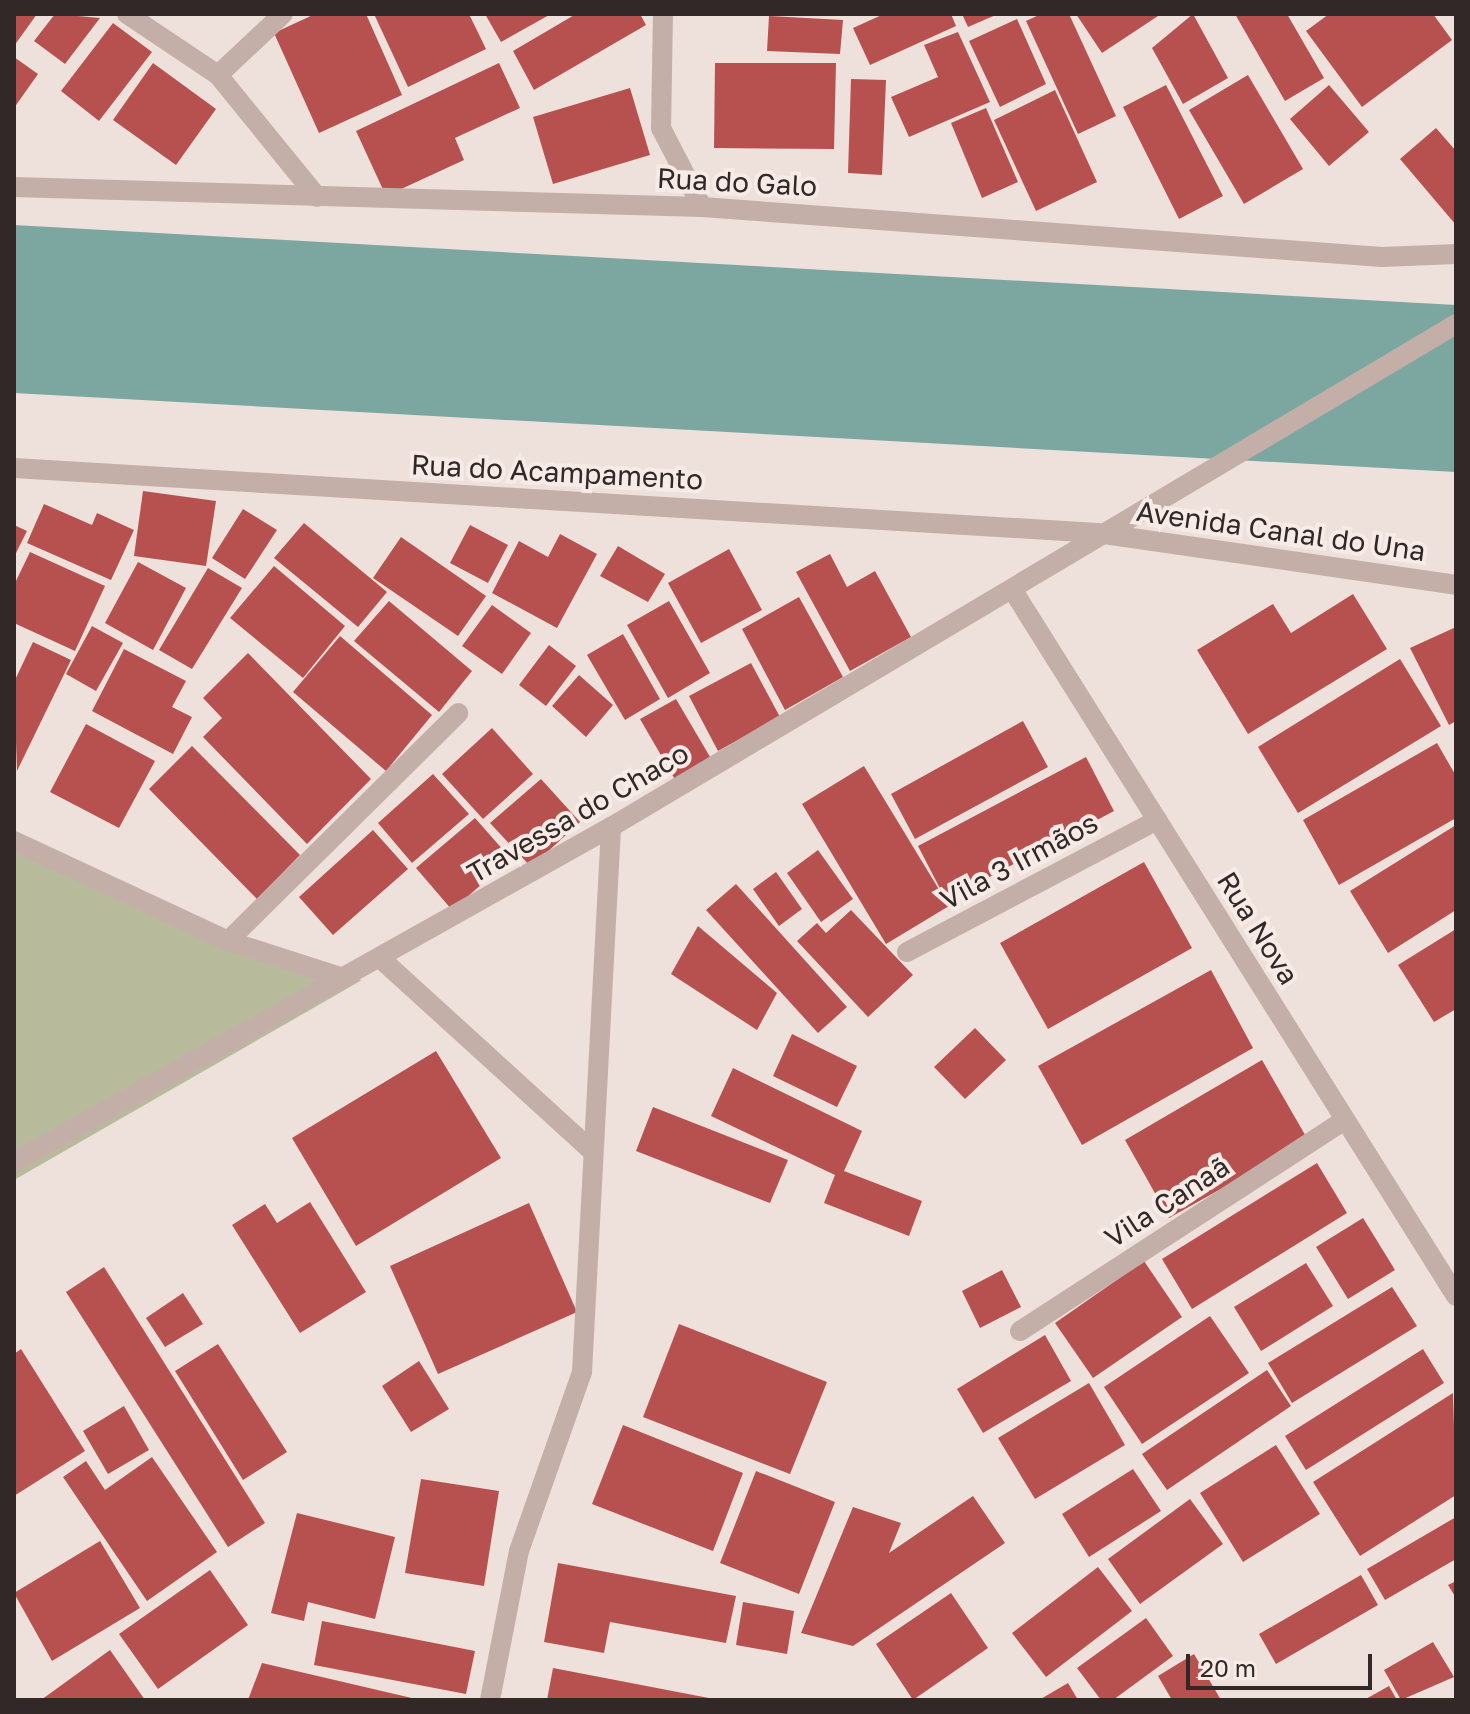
<!DOCTYPE html>
<html>
<head>
<meta charset="utf-8">
<style>
  body { margin:0 }
  #map { position:relative; width:1470px; height:1714px; overflow:hidden; background:#eee0da; font-family:"Golos Text",sans-serif }
  div>[style] { position:absolute }
  [style*='--x'] { left:calc(var(--x)*1px); top:calc(var(--y)*1px); width:calc(var(--w)*1px); rotate:calc(var(--a)*1deg) }
  .green>* { inset:0; background:#b7bb9c }
  .water>* { inset:0; background:#7ca7a0 }
  .building>* { inset:0; background:#b7514f }
  .minor>* { height:20px; margin:-10px; padding:0 10px; transform-origin:10px; border-radius:10px; background:#c4aea8 }
  .tertiary>* { height:20px; margin:-10px; padding:0 10px; transform-origin:10px; border-radius:10px; background:#c4aea8 }
  span { translate:-50% -50%; white-space:nowrap; text-align:center; line-height:1.15; -webkit-text-stroke:8px #f6ebe6; paint-order:stroke }
  .street-label { font-size:28px; color:#322827 }
  .frame { position:absolute; inset:0; border:16px solid #322827; pointer-events:none }
  .scale { position:absolute; left:1186px; top:1654px; width:186px; height:36px; box-sizing:border-box; border:4px solid #322827; border-top:0; padding-left:10px; font-size:24px; line-height:28px; white-space:nowrap; color:#322827; -webkit-text-stroke:6px #f6ebe6; paint-order:stroke }
</style>
</head>
<body>
<div id="map">
  <div class="green">
    <div style="clip-path:polygon(14px 841px,302px 975px,362px 980px,14px 1180px)"></div>
  </div>
  <div class="water">
    <div style="clip-path:polygon(14px 225px,1456px 305px,1456px 472px,14px 393px)"></div>
  </div>
  <div class="building">
    <div style="clip-path:polygon(14px 14px,37px 14px,14px 46px)"></div>
    <div style="clip-path:polygon(55px 14px,100px 18px,65px 64px,34px 41px)"></div>
    <div style="clip-path:polygon(315px 14px,366px 14px,402px 95px,319px 133px,274px 33px)"></div>
    <div style="clip-path:polygon(374px 14px,469px 14px,486px 49px,408px 87px)"></div>
    <div style="clip-path:polygon(485px 14px,551px 14px,501px 42px)"></div>
    <div style="clip-path:polygon(576px 14px,640px 14px,646px 25px,534px 90px,513px 51px)"></div>
    <div style="clip-path:polygon(884px 14px,951px 14px,956px 26px,870px 65px,853px 28px)"></div>
    <div style="clip-path:polygon(962px 14px,998px 14px,968px 27px)"></div>
    <div style="clip-path:polygon(1041px 14px,1069px 14px,1116px 116px,1078px 134px,1026px 21px)"></div>
    <div style="clip-path:polygon(1076px 14px,1157px 14px,1158px 16px,1102px 53px)"></div>
    <div style="clip-path:polygon(1193px 14px,1228px 78px,1183px 104px,1152px 48px)"></div>
    <div style="clip-path:polygon(1235px 14px,1287px 14px,1324px 78px,1285px 101px)"></div>
    <div style="clip-path:polygon(1329px 14px,1433px 14px,1452px 40px,1362px 107px,1306px 31px)"></div>
    <div style="clip-path:polygon(769px 16px,843px 20px,840px 54px,767px 51px)"></div>
    <div style="clip-path:polygon(1017px 19px,1046px 84px,1000px 107px,969px 41px)"></div>
    <div style="clip-path:polygon(113px 23px,152px 52px,99px 121px,61px 91px)"></div>
    <div style="clip-path:polygon(958px 32px,990px 102px,909px 137px,891px 97px,938px 77px,924px 45px)"></div>
    <div style="clip-path:polygon(14px 57px,38px 74px,14px 108px)"></div>
    <div style="clip-path:polygon(153px 63px,216px 109px,176px 165px,113px 120px)"></div>
    <div style="clip-path:polygon(499px 63px,520px 108px,455px 138px,464px 160px,386px 196px,356px 131px)"></div>
    <div style="clip-path:polygon(715px 63px,836px 63px,834px 149px,714px 148px)"></div>
    <div style="clip-path:polygon(1248px 75px,1303px 169px,1244px 204px,1189px 110px)"></div>
    <div style="clip-path:polygon(851px 79px,886px 80px,882px 175px,848px 173px)"></div>
    <div style="clip-path:polygon(1166px 85px,1223px 196px,1179px 219px,1123px 107px)"></div>
    <div style="clip-path:polygon(1329px 85px,1369px 132px,1329px 166px,1290px 119px)"></div>
    <div style="clip-path:polygon(630px 88px,650px 155px,553px 184px,533px 117px)"></div>
    <div style="clip-path:polygon(1055px 90px,1097px 182px,1036px 211px,994px 120px)"></div>
    <div style="clip-path:polygon(986px 108px,1018px 182px,982px 198px,951px 123px)"></div>
    <div style="clip-path:polygon(1436px 128px,1456px 151px,1456px 225px,1400px 159px)"></div>
    <div style="clip-path:polygon(143px 491px,216px 501px,206px 566px,134px 556px)"></div>
    <div style="clip-path:polygon(44px 504px,92px 525px,97px 513px,134px 530px,111px 580px,27px 543px)"></div>
    <div style="clip-path:polygon(243px 509px,277px 530px,245px 579px,212px 558px)"></div>
    <div style="clip-path:polygon(304px 523px,387px 592px,358px 627px,274px 558px)"></div>
    <div style="clip-path:polygon(14px 525px,27px 531px,14px 557px)"></div>
    <div style="clip-path:polygon(470px 525px,508px 545px,488px 583px,450px 563px)"></div>
    <div style="clip-path:polygon(560px 534px,597px 554px,557px 628px,492px 593px,519px 541px,548px 557px)"></div>
    <div style="clip-path:polygon(401px 537px,486px 596px,458px 636px,373px 578px)"></div>
    <div style="clip-path:polygon(618px 546px,665px 574px,648px 602px,600px 576px)"></div>
    <div style="clip-path:polygon(729px 549px,762px 610px,701px 643px,668px 583px)"></div>
    <div style="clip-path:polygon(30px 552px,105px 586px,75px 651px,14px 623px,14px 585px)"></div>
    <div style="clip-path:polygon(830px 554px,847px 587px,875px 571px,911px 637px,850px 671px,796px 572px)"></div>
    <div style="clip-path:polygon(138px 562px,186px 588px,153px 650px,105px 623px)"></div>
    <div style="clip-path:polygon(274px 566px,345px 626px,303px 678px,230px 618px)"></div>
    <div style="clip-path:polygon(208px 568px,242px 588px,192px 669px,159px 650px)"></div>
    <div style="clip-path:polygon(1353px 594px,1387px 649px,1248px 734px,1197px 650px,1273px 604px,1291px 633px)"></div>
    <div style="clip-path:polygon(799px 597px,843px 677px,785px 710px,742px 629px)"></div>
    <div style="clip-path:polygon(389px 601px,472px 671px,439px 712px,354px 641px)"></div>
    <div style="clip-path:polygon(669px 601px,710px 673px,668px 698px,627px 625px)"></div>
    <div style="clip-path:polygon(492px 605px,531px 633px,502px 674px,462px 646px)"></div>
    <div style="clip-path:polygon(92px 626px,123px 643px,96px 691px,66px 674px)"></div>
    <div style="clip-path:polygon(1456px 627px,1456px 721px,1449px 725px,1410px 648px)"></div>
    <div style="clip-path:polygon(623px 634px,660px 699px,625px 720px,587px 655px)"></div>
    <div style="clip-path:polygon(340px 636px,432px 715px,386px 771px,293px 692px)"></div>
    <div style="clip-path:polygon(33px 642px,71px 660px,17px 771px,14px 682px)"></div>
    <div style="clip-path:polygon(549px 645px,576px 666px,546px 706px,519px 685px)"></div>
    <div style="clip-path:polygon(124px 649px,186px 681px,172px 707px,192px 717px,173px 754px,92px 711px)"></div>
    <div style="clip-path:polygon(248px 653px,371px 779px,307px 844px,203px 737px,222px 718px,203px 698px)"></div>
    <div style="clip-path:polygon(1400px 659px,1441px 726px,1298px 813px,1258px 747px)"></div>
    <div style="clip-path:polygon(751px 663px,780px 717px,718px 751px,689px 696px)"></div>
    <div style="clip-path:polygon(579px 675px,613px 705px,586px 737px,552px 706px)"></div>
    <div style="clip-path:polygon(676px 699px,713px 762px,677px 783px,640px 719px)"></div>
    <div style="clip-path:polygon(1023px 721px,1048px 767px,915px 839px,891px 794px)"></div>
    <div style="clip-path:polygon(86px 724px,155px 761px,119px 828px,50px 792px)"></div>
    <div style="clip-path:polygon(492px 728px,533px 774px,483px 819px,442px 774px)"></div>
    <div style="clip-path:polygon(1437px 743px,1456px 776px,1456px 818px,1339px 885px,1303px 820px)"></div>
    <div style="clip-path:polygon(192px 746px,300px 855px,257px 899px,149px 789px)"></div>
    <div style="clip-path:polygon(1086px 757px,1114px 811px,946px 900px,918px 846px)"></div>
    <div style="clip-path:polygon(864px 766px,949px 906px,886px 944px,802px 804px)"></div>
    <div style="clip-path:polygon(433px 774px,469px 814px,412px 863px,378px 823px)"></div>
    <div style="clip-path:polygon(541px 779px,580px 822px,531px 867px,490px 823px)"></div>
    <div style="clip-path:polygon(475px 818px,511px 859px,452px 910px,416px 868px)"></div>
    <div style="clip-path:polygon(1456px 825px,1456px 910px,1388px 953px,1350px 891px)"></div>
    <div style="clip-path:polygon(373px 830px,408px 869px,333px 935px,299px 897px)"></div>
    <div style="clip-path:polygon(818px 850px,853px 899px,821px 922px,787px 873px)"></div>
    <div style="clip-path:polygon(1144px 862px,1192px 948px,1048px 1029px,1000px 943px)"></div>
    <div style="clip-path:polygon(776px 872px,802px 909px,779px 926px,753px 889px)"></div>
    <div style="clip-path:polygon(736px 884px,847px 1007px,818px 1033px,706px 910px)"></div>
    <div style="clip-path:polygon(851px 910px,913px 975px,868px 1017px,797px 941px,817px 923px,826px 933px)"></div>
    <div style="clip-path:polygon(698px 926px,777px 993px,757px 1030px,671px 974px)"></div>
    <div style="clip-path:polygon(1456px 929px,1456px 1009px,1434px 1022px,1398px 965px)"></div>
    <div style="clip-path:polygon(1211px 970px,1253px 1048px,1082px 1145px,1038px 1066px)"></div>
    <div style="clip-path:polygon(975px 1028px,1006px 1060px,965px 1099px,934px 1067px)"></div>
    <div style="clip-path:polygon(792px 1034px,857px 1066px,837px 1107px,773px 1076px)"></div>
    <div style="clip-path:polygon(436px 1051px,501px 1158px,356px 1246px,292px 1138px)"></div>
    <div style="clip-path:polygon(1262px 1060px,1308px 1140px,1169px 1218px,1125px 1140px)"></div>
    <div style="clip-path:polygon(733px 1068px,862px 1131px,844px 1171px,922px 1201px,909px 1236px,824px 1203px,835px 1175px,711px 1116px)"></div>
    <div style="clip-path:polygon(653px 1107px,788px 1160px,770px 1203px,636px 1151px)"></div>
    <div style="clip-path:polygon(1317px 1163px,1347px 1213px,1192px 1309px,1162px 1259px)"></div>
    <div style="clip-path:polygon(310px 1202px,366px 1292px,300px 1333px,232px 1225px,265px 1204px,277px 1223px)"></div>
    <div style="clip-path:polygon(529px 1203px,577px 1312px,438px 1374px,390px 1266px)"></div>
    <div style="clip-path:polygon(1363px 1218px,1395px 1270px,1348px 1299px,1316px 1247px)"></div>
    <div style="clip-path:polygon(1144px 1261px,1182px 1317px,1093px 1378px,1055px 1323px)"></div>
    <div style="clip-path:polygon(1306px 1263px,1333px 1306px,1261px 1351px,1234px 1307px)"></div>
    <div style="clip-path:polygon(104px 1267px,265px 1523px,228px 1547px,66px 1292px)"></div>
    <div style="clip-path:polygon(1002px 1270px,1021px 1307px,980px 1328px,962px 1291px)"></div>
    <div style="clip-path:polygon(1392px 1287px,1417px 1326px,1292px 1403px,1268px 1363px)"></div>
    <div style="clip-path:polygon(183px 1293px,203px 1324px,165px 1347px,146px 1318px)"></div>
    <div style="clip-path:polygon(1210px 1316px,1249px 1373px,1142px 1444px,1104px 1387px)"></div>
    <div style="clip-path:polygon(679px 1324px,827px 1382px,790px 1474px,643px 1417px)"></div>
    <div style="clip-path:polygon(1045px 1335px,1071px 1381px,983px 1433px,957px 1389px)"></div>
    <div style="clip-path:polygon(218px 1344px,287px 1452px,243px 1480px,175px 1371px)"></div>
    <div style="clip-path:polygon(21px 1349px,85px 1451px,14px 1496px,14px 1354px)"></div>
    <div style="clip-path:polygon(1423px 1349px,1444px 1383px,1306px 1470px,1285px 1436px)"></div>
    <div style="clip-path:polygon(419px 1361px,449px 1409px,411px 1432px,382px 1386px)"></div>
    <div style="clip-path:polygon(1267px 1370px,1291px 1406px,1167px 1490px,1142px 1454px)"></div>
    <div style="clip-path:polygon(1089px 1383px,1125px 1445px,1035px 1499px,998px 1438px)"></div>
    <div style="clip-path:polygon(1453px 1393px,1456px 1495px,1360px 1556px,1313px 1482px)"></div>
    <div style="clip-path:polygon(124px 1406px,149px 1450px,108px 1474px,83px 1431px)"></div>
    <div style="clip-path:polygon(623px 1425px,743px 1473px,713px 1551px,592px 1504px)"></div>
    <div style="clip-path:polygon(1276px 1445px,1320px 1514px,1243px 1562px,1200px 1493px)"></div>
    <div style="clip-path:polygon(152px 1457px,217px 1552px,147px 1601px,63px 1477px,86px 1461px,105px 1490px)"></div>
    <div style="clip-path:polygon(1133px 1469px,1161px 1511px,1089px 1557px,1062px 1514px)"></div>
    <div style="clip-path:polygon(756px 1471px,835px 1502px,799px 1594px,720px 1563px)"></div>
    <div style="clip-path:polygon(421px 1479px,499px 1491px,484px 1586px,405px 1573px)"></div>
    <div style="clip-path:polygon(973px 1496px,1005px 1543px,853px 1646px,801px 1633px,853px 1507px,901px 1523px,889px 1553px)"></div>
    <div style="clip-path:polygon(1190px 1499px,1223px 1544px,1140px 1604px,1108px 1559px)"></div>
    <div style="clip-path:polygon(297px 1513px,395px 1537px,375px 1619px,308px 1602px,304px 1621px,271px 1613px)"></div>
    <div style="clip-path:polygon(1456px 1517px,1456px 1559px,1385px 1600px,1367px 1569px)"></div>
    <div style="clip-path:polygon(100px 1541px,140px 1608px,52px 1661px,14px 1593px)"></div>
    <div style="clip-path:polygon(558px 1563px,736px 1596px,726px 1643px,610px 1622px,604px 1653px,544px 1642px)"></div>
    <div style="clip-path:polygon(1098px 1567px,1132px 1611px,1046px 1677px,1012px 1633px)"></div>
    <div style="clip-path:polygon(210px 1570px,248px 1625px,158px 1689px,119px 1634px)"></div>
    <div style="clip-path:polygon(1361px 1575px,1378px 1605px,1276px 1664px,1259px 1634px)"></div>
    <div style="clip-path:polygon(1456px 1581px,1456px 1598px,1448px 1585px)"></div>
    <div style="clip-path:polygon(951px 1593px,988px 1648px,913px 1700px,876px 1644px)"></div>
    <div style="clip-path:polygon(743px 1602px,794px 1611px,787px 1654px,736px 1645px)"></div>
    <div style="clip-path:polygon(1146px 1618px,1173px 1656px,1113px 1700px,1101px 1700px,1077px 1668px)"></div>
    <div style="clip-path:polygon(322px 1621px,475px 1651px,466px 1694px,314px 1665px)"></div>
    <div style="clip-path:polygon(1433px 1642px,1454px 1677px,1401px 1700px,1384px 1670px)"></div>
    <div style="clip-path:polygon(110px 1650px,145px 1700px,41px 1700px)"></div>
    <div style="clip-path:polygon(1194px 1654px,1221px 1700px,1172px 1700px,1158px 1676px)"></div>
    <div style="clip-path:polygon(262px 1663px,416px 1699px,416px 1700px,248px 1700px)"></div>
    <div style="clip-path:polygon(553px 1668px,714px 1699px,713px 1700px,547px 1700px)"></div>
    <div style="clip-path:polygon(1068px 1683px,1078px 1700px,1039px 1700px)"></div>
    <div style="clip-path:polygon(1389px 1686px,1397px 1700px,1364px 1700px)"></div>
  </div>
  <div class="minor">
    <div style="--x:127;--y:14;--w:110;--a:33.8"></div>
    <div style="--x:218;--y:75;--w:157;--a:50.9"></div>
    <div style="--x:663;--y:14;--w:114;--a:91"></div>
    <div style="--x:661;--y:128;--w:89;--a:62.6"></div>
    <div style="--x:218;--y:75;--w:89;--a:-43.2"></div>
    <div style="--x:14;--y:187;--w:688;--a:1.67"></div>
    <div style="--x:702;--y:207;--w:682;--a:4.21"></div>
    <div style="--x:1382;--y:257;--w:74;--a:-2.3"></div>
    <div style="--x:14;--y:468;--w:1085;--a:3.43"></div>
    <div style="--x:1097;--y:533;--w:363;--a:8.2"></div>
    <div style="--x:1012;--y:589;--w:835;--a:57.87"></div>
    <div style="--x:14;--y:841;--w:236;--a:25"></div>
    <div style="--x:228;--y:941;--w:118;--a:17.8"></div>
    <div style="--x:228;--y:941;--w:324;--a:-44.7"></div>
    <div style="--x:907;--y:952;--w:283;--a:-27.8"></div>
    <div style="--x:380;--y:958;--w:285;--a:42.3"></div>
    <div style="--x:1020;--y:1331;--w:387;--a:-33"></div>
    <div style="--x:490;--y:1700;--w:152;--a:-79"></div>
    <div style="--x:519;--y:1551;--w:190;--a:-70.6"></div>
    <div style="--x:582;--y:1372;--w:546;--a:-86.95"></div>
  </div>
  <div class="tertiary">
    <div style="--x:14;--y:1162;--w:685;--a:-29.3"></div>
    <div style="--x:611;--y:827;--w:983;--a:-30.76"></div>
  </div>
  <div class="street-label">
    <span style="left:737px;top:182px;rotate:3deg">Rua do Galo</span>
    <span style="left:557px;top:472px;rotate:3deg">Rua do Acampamento</span>
    <span style="left:1281px;top:531px;rotate:8deg">Avenida Canal do Una</span>
    <span style="left:578px;top:813px;rotate:-30deg">Travessa do Chaco</span>
    <span style="left:1019px;top:861px;rotate:-28deg">Vila 3 Irmãos</span>
    <span style="left:1258px;top:928px;rotate:58deg">Rua Nova</span>
    <span style="left:1167px;top:1202px;rotate:-33deg">Vila Canaã</span>
  </div>
  <div class="frame"></div>
  <div class="scale">20 m</div>
</div>
</body>
</html>
